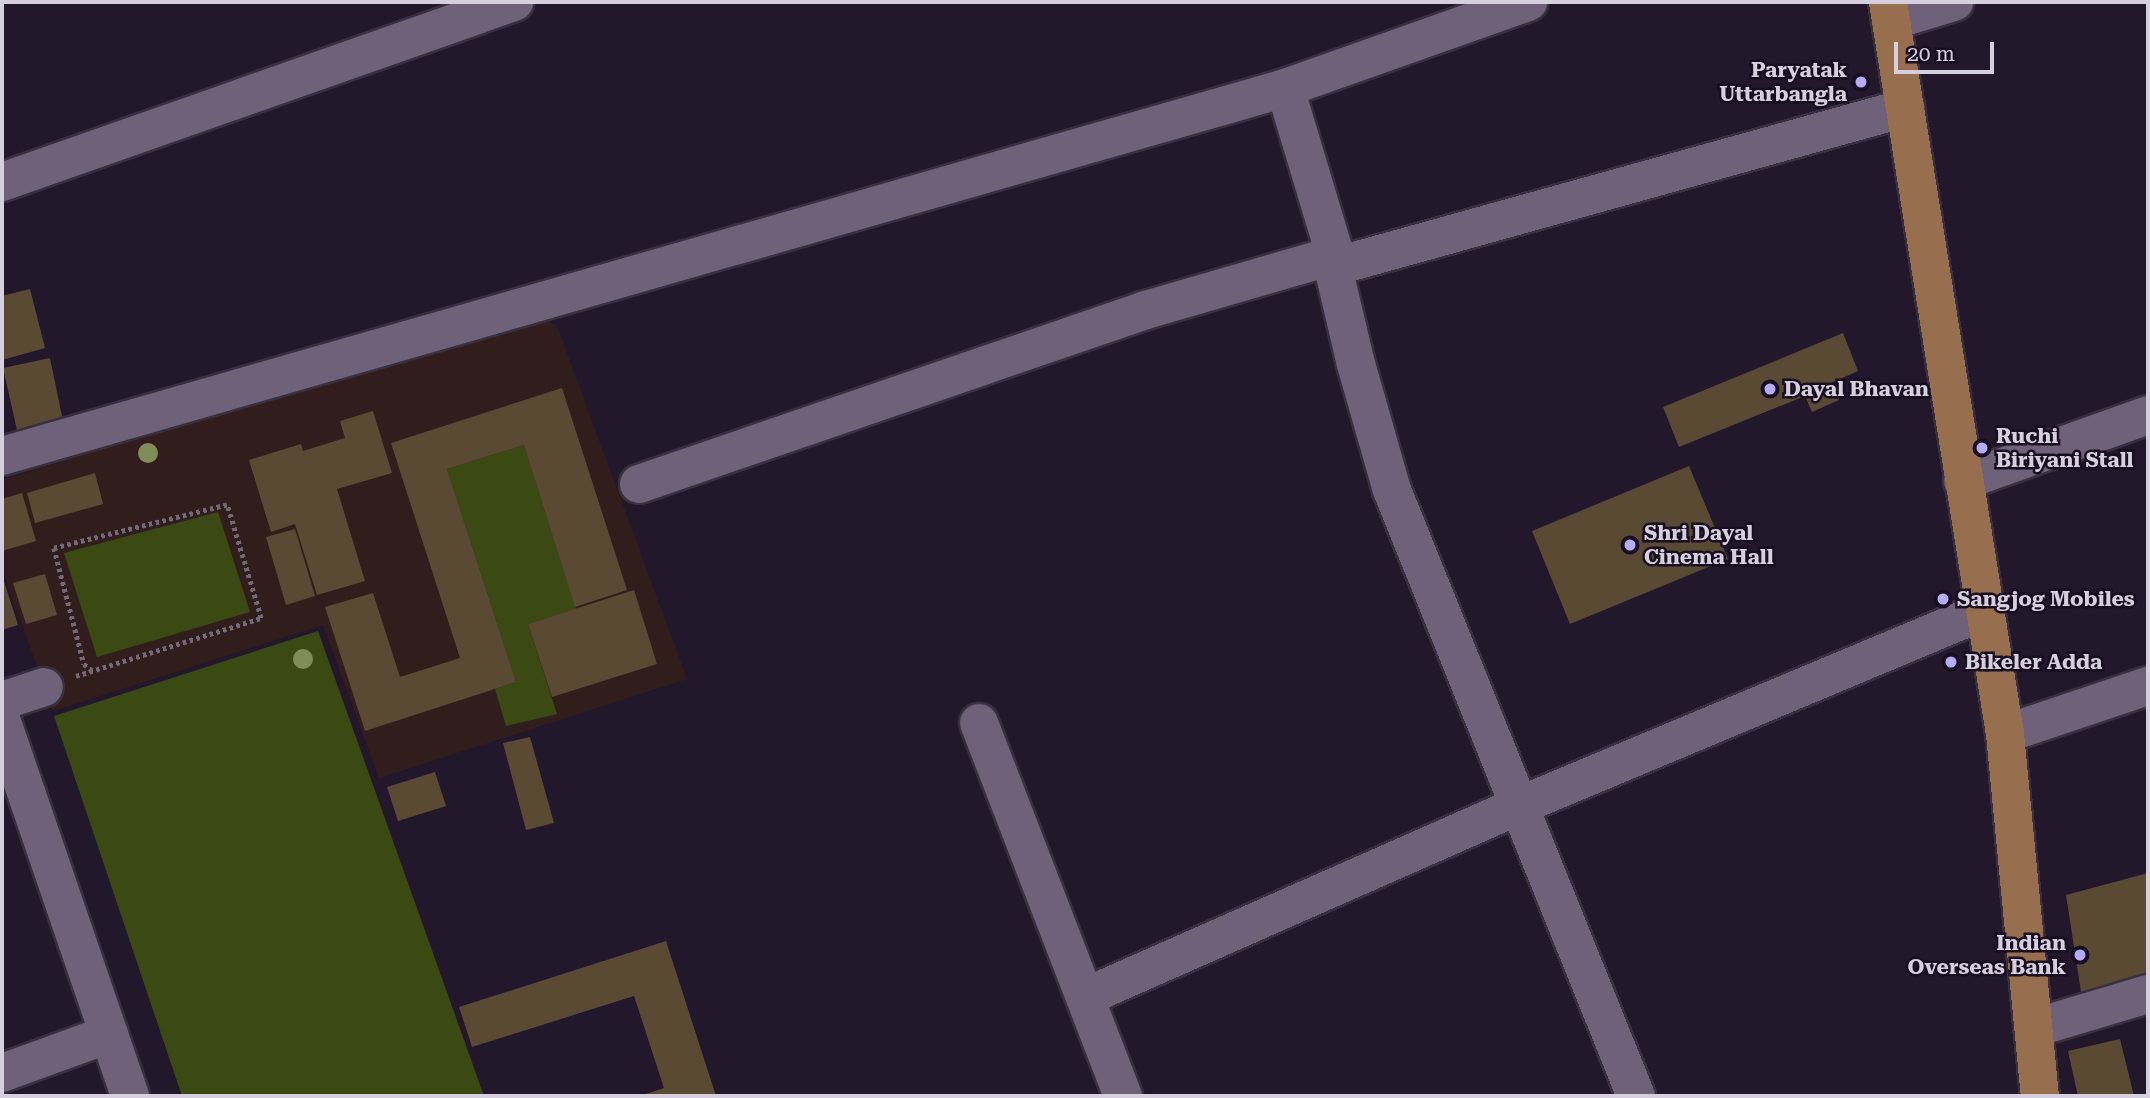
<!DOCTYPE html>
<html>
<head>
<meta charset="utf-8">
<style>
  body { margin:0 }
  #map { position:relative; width:2150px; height:1098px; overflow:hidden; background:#23172b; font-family:"Roboto Serif",serif }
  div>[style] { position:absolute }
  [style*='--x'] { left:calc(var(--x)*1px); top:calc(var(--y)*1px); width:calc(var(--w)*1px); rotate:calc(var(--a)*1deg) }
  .education>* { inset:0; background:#311e1c }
  .green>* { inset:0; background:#3b4a12 }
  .building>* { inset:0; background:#5a4a34 }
  .path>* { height:4.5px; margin-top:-2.25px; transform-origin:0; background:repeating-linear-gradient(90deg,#72687a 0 3.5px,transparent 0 7px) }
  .roads { filter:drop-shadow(2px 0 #38303f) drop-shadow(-2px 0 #38303f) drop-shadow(0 2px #38303f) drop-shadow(0 -2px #38303f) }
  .minor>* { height:38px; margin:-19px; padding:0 19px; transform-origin:19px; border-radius:19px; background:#6e6179 }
  .major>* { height:38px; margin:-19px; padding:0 19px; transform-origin:19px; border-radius:19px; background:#976e4e }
  .trees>* { width:20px; height:20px; margin:-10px; border-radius:50%; background:#808d59 }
  .dots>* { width:19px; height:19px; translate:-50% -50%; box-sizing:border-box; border:4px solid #190e21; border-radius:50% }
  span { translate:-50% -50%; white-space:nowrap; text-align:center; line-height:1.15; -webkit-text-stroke:5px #190e21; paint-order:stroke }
  .poi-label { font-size:21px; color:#d6cfdd; font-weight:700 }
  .right { translate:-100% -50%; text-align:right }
  .left { translate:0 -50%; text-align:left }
  .frame { position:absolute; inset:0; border:4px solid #d6cfdd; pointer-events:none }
  .scale { position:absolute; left:1894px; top:42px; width:100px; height:32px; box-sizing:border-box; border:4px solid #d6cfdd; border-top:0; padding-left:9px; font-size:21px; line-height:24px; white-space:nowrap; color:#d6cfdd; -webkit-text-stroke:5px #190e21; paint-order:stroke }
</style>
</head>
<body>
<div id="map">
  <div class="education">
    <div style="clip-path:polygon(537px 314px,557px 326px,687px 679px,379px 778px,323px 625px,53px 711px,2px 569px,2px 480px)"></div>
  </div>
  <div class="green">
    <div style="clip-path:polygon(524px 445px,576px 609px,528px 624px,557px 714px,506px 726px,495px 689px,516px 682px,447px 469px)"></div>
    <div style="clip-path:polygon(218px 512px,250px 612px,97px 657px,64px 553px)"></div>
    <div style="clip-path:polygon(318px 631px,484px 1096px,182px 1096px,54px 716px)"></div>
  </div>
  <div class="building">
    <div style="clip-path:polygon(30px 289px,45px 348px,2px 360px,2px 296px)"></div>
    <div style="clip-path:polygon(1843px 333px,1858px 371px,1831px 383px,1839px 400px,1812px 412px,1805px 396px,1679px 447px,1663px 407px)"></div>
    <div style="clip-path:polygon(50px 358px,63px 421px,17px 430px,3px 368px)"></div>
    <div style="clip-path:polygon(562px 388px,627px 590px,575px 607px,524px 445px,447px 469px,516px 682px,365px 731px,325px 607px,373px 593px,400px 677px,460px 658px,391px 443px)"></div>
    <div style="clip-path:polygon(373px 411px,392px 473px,337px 489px,365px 581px,317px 595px,295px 524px,271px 532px,249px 460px,301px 444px,303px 451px,345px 438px,340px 421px)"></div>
    <div style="clip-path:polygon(1689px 466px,1728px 559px,1570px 624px,1532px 531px)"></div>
    <div style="clip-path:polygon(95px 473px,103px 504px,35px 523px,27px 493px)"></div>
    <div style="clip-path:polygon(22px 493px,36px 541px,2px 551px,2px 499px)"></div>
    <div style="clip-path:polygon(295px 529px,315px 596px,286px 605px,266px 537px)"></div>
    <div style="clip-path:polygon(45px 574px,57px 615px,26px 624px,13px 583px)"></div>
    <div style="clip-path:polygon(2px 575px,18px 625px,2px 630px)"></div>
    <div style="clip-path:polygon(634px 590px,657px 664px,552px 697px,528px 624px)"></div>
    <div style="clip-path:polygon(530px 737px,554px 823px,526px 830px,503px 743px)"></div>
    <div style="clip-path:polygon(435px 772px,446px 806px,398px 821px,387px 787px)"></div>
    <div style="clip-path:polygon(2148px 873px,2148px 981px,2083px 1005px,2066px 895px)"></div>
    <div style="clip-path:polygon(666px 941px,716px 1096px,640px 1096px,664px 1088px,634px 996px,472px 1047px,459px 1007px)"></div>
    <div style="clip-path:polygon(2120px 1039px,2134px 1096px,2078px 1096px,2068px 1051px)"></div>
  </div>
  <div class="path">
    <div style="--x:76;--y:676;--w:194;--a:-17.4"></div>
    <div style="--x:261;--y:618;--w:118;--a:-106.7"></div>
    <div style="--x:227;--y:505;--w:178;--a:166"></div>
    <div style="--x:54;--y:548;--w:120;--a:75.5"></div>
    <div style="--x:84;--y:664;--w:11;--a:38"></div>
  </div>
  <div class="roads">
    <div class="minor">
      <div style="--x:1891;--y:21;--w:66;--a:-16.8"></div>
      <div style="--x:1285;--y:88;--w:174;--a:73.3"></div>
      <div style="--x:1335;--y:255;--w:12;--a:99"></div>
      <div style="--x:1333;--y:267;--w:100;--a:76.7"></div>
      <div style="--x:1356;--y:364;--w:131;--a:74.1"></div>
      <div style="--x:1392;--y:490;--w:653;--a:68.07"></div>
      <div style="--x:2;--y:182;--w:543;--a:-19.37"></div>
      <div style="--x:1333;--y:267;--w:594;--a:-15.53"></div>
      <div style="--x:2;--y:456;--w:1335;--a:-16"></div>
      <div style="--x:1285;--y:88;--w:258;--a:-19.5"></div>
      <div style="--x:1963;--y:481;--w:196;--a:-19.6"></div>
      <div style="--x:639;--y:484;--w:536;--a:-18.94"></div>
      <div style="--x:1146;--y:310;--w:197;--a:-16.2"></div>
      <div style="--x:2;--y:701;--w:44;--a:-18.4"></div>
      <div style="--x:2;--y:722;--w:395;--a:71.1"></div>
      <div style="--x:979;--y:723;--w:400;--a:68.9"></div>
      <div style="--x:2005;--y:734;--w:151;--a:-18.6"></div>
      <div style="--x:1085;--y:997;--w:476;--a:-23.8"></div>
      <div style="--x:1521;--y:805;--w:502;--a:-22.73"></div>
      <div style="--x:2034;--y:1028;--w:119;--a:-16.6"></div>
      <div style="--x:2;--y:1073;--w:114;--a:-20"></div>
    </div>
    <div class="major">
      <div style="--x:1888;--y:2;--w:741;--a:80.92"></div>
      <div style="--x:2005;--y:734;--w:364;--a:84.5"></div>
    </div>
  </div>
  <div class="trees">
    <div style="left:148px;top:453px"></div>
    <div style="left:303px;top:659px"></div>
  </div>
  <div class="dots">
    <div style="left:1861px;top:82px;background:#b5acf8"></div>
    <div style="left:1770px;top:389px;background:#b5acf8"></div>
    <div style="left:1982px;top:448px;background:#b5acf8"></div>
    <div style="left:1630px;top:545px;background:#b5acf8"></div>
    <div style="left:1943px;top:599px;background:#b5acf8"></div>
    <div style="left:1951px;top:662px;background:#b5acf8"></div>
    <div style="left:2080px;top:955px;background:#b5acf8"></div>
  </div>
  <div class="poi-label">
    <span class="right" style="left:1847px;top:82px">Paryatak<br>Uttarbangla</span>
    <span class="left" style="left:1784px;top:389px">Dayal Bhavan</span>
    <span class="left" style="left:1996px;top:448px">Ruchi<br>Biriyani Stall</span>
    <span class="left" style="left:1644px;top:545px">Shri Dayal<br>Cinema Hall</span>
    <span class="left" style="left:1957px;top:599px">Sangjog Mobiles</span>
    <span class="left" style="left:1965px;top:662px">Bikeler Adda</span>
    <span class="right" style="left:2066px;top:955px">Indian<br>Overseas Bank</span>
  </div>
  <div class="frame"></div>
  <div class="scale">20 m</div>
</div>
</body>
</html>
